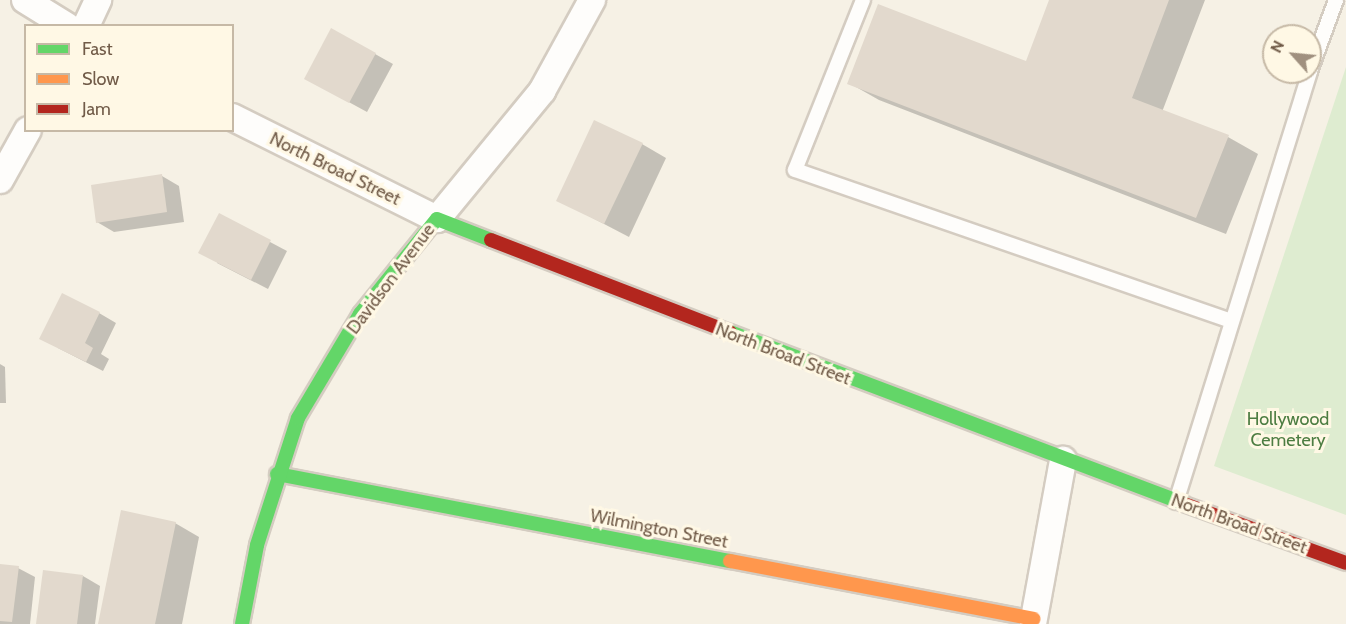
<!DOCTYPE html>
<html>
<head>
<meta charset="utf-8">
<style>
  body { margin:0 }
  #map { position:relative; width:1346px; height:624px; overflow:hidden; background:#f6f1e5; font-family:Cabin,sans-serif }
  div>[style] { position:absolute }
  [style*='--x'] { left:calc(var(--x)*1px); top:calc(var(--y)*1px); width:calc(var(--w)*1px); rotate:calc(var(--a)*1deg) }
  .green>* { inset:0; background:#deecd0 }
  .shadow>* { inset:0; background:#0003 }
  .building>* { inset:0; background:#e2d9cd }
  .roads { filter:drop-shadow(2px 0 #d4ccc1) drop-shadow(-2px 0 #d4ccc1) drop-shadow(0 2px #d4ccc1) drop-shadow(0 -2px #d4ccc1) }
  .lane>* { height:14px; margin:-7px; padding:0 7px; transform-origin:7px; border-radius:7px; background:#fefdfb }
  .street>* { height:26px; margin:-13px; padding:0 13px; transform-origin:13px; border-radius:13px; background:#fefdfb }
  .fast>* { height:14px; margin:-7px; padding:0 7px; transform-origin:7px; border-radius:7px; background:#63d668 }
  .slow>* { height:14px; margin:-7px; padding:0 7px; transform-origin:7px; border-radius:7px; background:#ff974d }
  .jam>* { height:14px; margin:-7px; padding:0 7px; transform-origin:7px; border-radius:7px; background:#b3261e }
  span { translate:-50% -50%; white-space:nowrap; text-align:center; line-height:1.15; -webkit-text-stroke:6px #fff8e5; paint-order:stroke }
  .street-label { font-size:18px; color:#715b48 }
  .park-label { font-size:18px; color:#4d7d42 }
  .legend { position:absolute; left:24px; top:24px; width:210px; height:108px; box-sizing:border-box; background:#fff8e5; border:2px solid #c6b9a6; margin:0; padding:8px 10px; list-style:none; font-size:18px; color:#715b48 }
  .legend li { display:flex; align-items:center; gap:12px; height:30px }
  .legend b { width:30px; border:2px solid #c6b9a6 }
  .north { position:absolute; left:1262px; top:24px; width:60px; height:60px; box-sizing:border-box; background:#fff8e5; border:2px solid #c6b9a6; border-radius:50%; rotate:297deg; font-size:16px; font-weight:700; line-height:24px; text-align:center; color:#715b48 }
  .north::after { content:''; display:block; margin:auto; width:21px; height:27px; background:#a0907f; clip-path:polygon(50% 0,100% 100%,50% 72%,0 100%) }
</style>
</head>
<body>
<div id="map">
  <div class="green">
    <div style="clip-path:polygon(1346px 67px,1346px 515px,1214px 466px)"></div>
  </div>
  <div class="shadow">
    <div style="clip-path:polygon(1051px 0,1205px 0,1162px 112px,1228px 137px,1258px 154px,1226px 234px,879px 100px,849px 83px,1027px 63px)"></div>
    <div style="clip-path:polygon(332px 30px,393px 64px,367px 112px,323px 88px)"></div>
    <div style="clip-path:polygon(642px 144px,666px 158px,629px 237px,558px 200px)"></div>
    <div style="clip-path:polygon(162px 176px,179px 186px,184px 222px,114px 232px,97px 222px)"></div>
    <div style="clip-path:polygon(219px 215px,287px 251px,268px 289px,217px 263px)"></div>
    <div style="clip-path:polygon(99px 313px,116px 323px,101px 354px,109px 359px,103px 371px,58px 348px)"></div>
    <div style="clip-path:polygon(0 364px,5px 367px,6px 403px,0 403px)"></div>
    <div style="clip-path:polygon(175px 523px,199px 537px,182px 624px,100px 624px)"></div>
    <div style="clip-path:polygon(0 565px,18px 568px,35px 577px,30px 624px,0 624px)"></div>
    <div style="clip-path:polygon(83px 576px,100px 586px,95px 624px,37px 624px)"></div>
  </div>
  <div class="building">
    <div style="clip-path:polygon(1049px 0,1169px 0,1132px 98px,1229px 135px,1196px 218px,847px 84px,878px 4px,1026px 61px)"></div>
    <div style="clip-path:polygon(331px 28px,376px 53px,349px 103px,304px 79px)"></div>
    <div style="clip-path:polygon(594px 120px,643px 143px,604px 224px,556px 201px)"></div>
    <div style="clip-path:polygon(162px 174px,167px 212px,96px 223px,91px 185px)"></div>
    <div style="clip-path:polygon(219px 213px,271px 240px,251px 280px,198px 253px)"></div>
    <div style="clip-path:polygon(62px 293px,100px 312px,85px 343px,93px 348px,86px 362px,39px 339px)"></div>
    <div style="clip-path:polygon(121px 510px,176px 522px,155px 624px,98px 624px)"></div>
    <div style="clip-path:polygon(0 564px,19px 566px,12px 622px,0 621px)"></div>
    <div style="clip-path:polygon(43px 570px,83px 575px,77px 624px,36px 624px)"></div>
  </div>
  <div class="roads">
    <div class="lane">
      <div style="--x:863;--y:0;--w:183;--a:111.8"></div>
      <div style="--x:795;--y:170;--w:462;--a:19.1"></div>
      <div style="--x:1310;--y:71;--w:76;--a:-69.9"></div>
      <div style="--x:1176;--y:502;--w:450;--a:-72.7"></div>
    </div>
    <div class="street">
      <div style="--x:25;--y:0;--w:49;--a:31.8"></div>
      <div style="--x:86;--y:26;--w:29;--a:-65"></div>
      <div style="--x:232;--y:117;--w:229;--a:26.5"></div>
      <div style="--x:437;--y:219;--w:166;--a:-50.6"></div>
      <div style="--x:542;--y:91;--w:104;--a:-61.2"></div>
      <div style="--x:0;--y:180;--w:57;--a:-60.8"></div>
      <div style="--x:1033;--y:624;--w:167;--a:-79.6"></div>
    </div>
    <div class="fast">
      <div style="--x:730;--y:332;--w:485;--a:20.7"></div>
      <div style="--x:277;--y:474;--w:461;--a:10.9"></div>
      <div style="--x:242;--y:624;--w:80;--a:-79.2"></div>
      <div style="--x:257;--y:545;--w:133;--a:-72.1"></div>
      <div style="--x:298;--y:418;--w:121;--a:-59.2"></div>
      <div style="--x:360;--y:314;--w:122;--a:-51"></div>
      <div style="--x:437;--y:219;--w:58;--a:21.3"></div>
    </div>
    <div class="slow">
      <div style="--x:730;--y:561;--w:309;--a:10.8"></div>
    </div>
    <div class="jam">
      <div style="--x:491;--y:240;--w:256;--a:21.1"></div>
      <div style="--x:1184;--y:504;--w:172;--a:20"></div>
    </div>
  </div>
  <div class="street-label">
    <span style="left:335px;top:169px;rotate:26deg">North Broad Street</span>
    <span style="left:391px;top:279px;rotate:-53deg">Davidson Avenue</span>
    <span style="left:783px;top:354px;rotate:21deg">North Broad Street</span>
    <span style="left:1239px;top:524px;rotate:20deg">North Broad Street</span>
    <span style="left:659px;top:529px;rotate:11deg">Wilmington Street</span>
  </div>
  <div class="park-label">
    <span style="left:1288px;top:430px">Hollywood<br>Cemetery</span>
  </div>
  <ul class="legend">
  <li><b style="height:8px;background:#63d668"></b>Fast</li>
  <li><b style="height:8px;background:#ff974d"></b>Slow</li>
  <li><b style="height:8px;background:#b3261e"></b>Jam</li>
  </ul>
  <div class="north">N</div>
</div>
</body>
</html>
